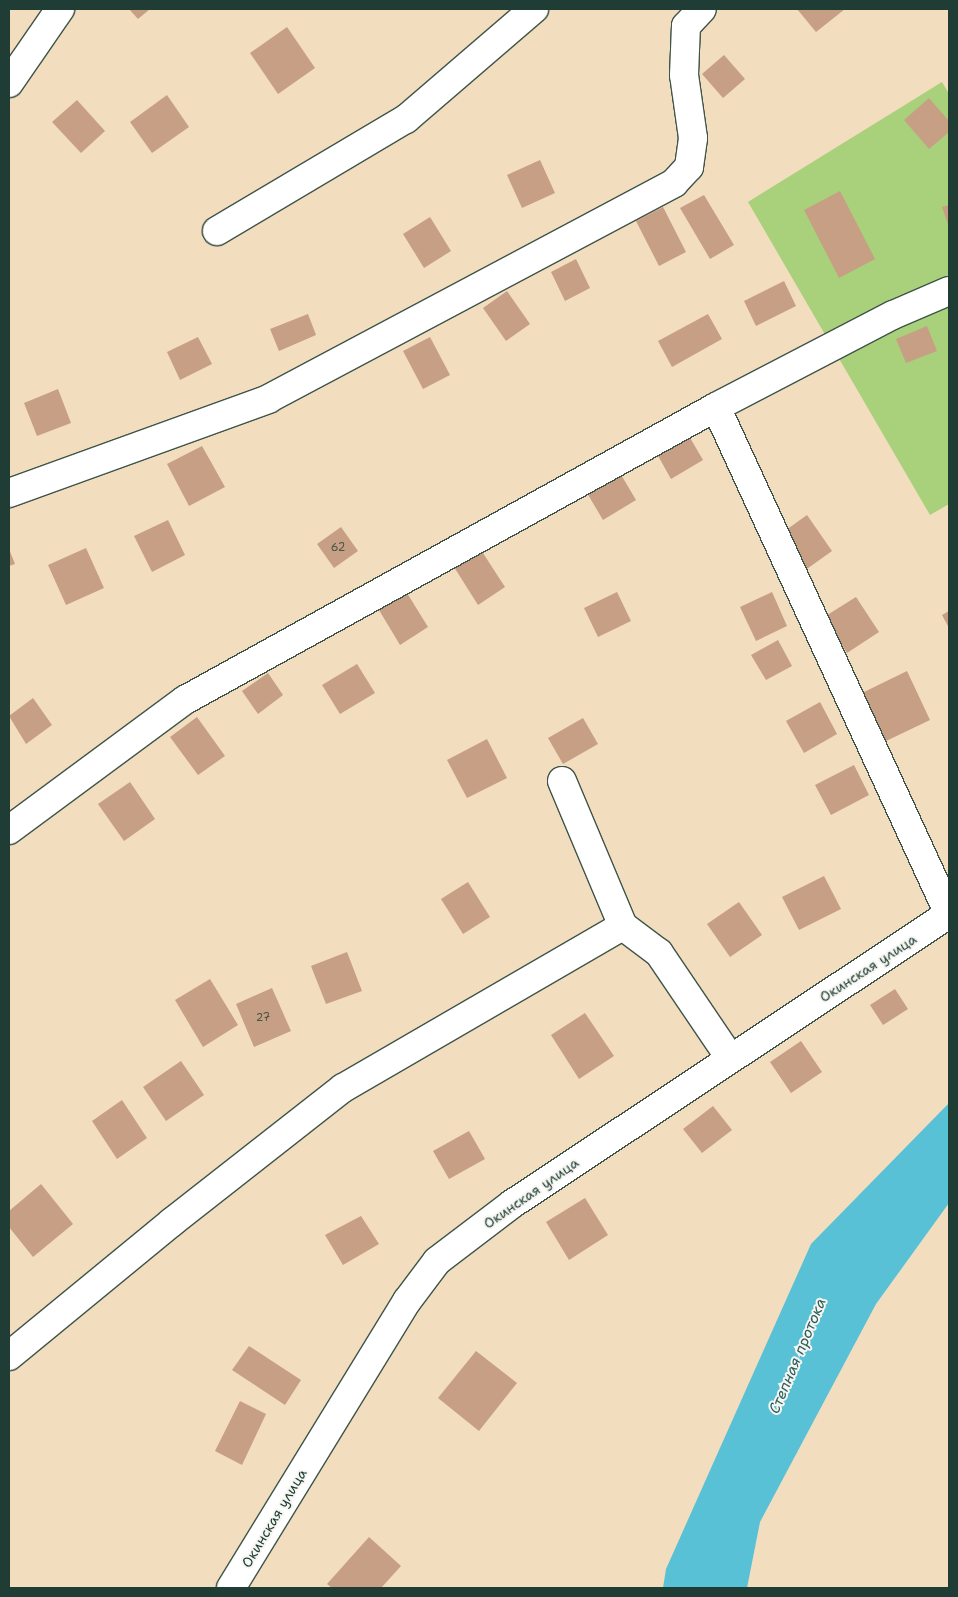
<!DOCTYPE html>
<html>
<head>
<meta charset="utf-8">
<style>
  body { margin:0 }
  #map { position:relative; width:958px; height:1597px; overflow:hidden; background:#f2ddbf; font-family:"Shantell Sans",sans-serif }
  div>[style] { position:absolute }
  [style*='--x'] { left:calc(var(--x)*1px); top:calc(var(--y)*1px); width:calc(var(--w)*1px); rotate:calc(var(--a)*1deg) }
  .green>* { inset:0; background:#a9d07a }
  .water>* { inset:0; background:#59c1d6 }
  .building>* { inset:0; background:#c79f84 }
  .roads { filter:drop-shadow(1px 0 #3f5549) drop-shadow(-1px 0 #3f5549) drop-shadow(0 1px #3f5549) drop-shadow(0 -1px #3f5549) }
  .minor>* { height:28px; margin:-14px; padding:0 14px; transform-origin:14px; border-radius:14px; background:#fff }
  span { translate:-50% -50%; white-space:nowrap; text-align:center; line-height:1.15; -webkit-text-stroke:4px #f6f6f2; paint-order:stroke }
  .number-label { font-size:11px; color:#495648 }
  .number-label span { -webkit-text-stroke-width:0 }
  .street-label { font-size:14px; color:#1f3d34 }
  .water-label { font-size:15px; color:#2e5e5c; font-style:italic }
  .frame { position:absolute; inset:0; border:10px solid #1f3d34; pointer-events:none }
</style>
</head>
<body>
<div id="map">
  <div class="green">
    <div style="clip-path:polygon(942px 82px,949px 94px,949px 504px,930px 515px,748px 202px)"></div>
  </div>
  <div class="water">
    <div style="clip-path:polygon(949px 1103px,949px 1203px,876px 1304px,760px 1522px,747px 1588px,663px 1588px,666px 1569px,811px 1244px)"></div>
  </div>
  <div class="building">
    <div style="clip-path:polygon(129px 9px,150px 9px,138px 19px)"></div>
    <div style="clip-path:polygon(797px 9px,845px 9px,816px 32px)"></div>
    <div style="clip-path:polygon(287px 27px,315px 68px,278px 94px,250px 53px)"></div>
    <div style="clip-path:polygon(724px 55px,745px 79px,723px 98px,702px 74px)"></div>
    <div style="clip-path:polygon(167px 95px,189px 127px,152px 153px,130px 122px)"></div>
    <div style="clip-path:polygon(929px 98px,949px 121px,949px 132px,929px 149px,904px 120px)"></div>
    <div style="clip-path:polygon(77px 100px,105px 131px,81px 153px,52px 122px)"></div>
    <div style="clip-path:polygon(540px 160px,555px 193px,522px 208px,507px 175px)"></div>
    <div style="clip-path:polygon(840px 191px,875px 259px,839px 278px,804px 210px)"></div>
    <div style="clip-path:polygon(704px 195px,734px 245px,710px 259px,680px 208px)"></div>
    <div style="clip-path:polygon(949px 205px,949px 227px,942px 207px)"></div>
    <div style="clip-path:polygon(663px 207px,686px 252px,659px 266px,636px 221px)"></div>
    <div style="clip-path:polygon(430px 217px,451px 251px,424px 268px,403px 234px)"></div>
    <div style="clip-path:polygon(576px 259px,590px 288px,565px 301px,551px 272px)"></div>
    <div style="clip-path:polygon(784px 281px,796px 306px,756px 326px,744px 301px)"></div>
    <div style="clip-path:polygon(507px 291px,530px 324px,506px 341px,483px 308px)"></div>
    <div style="clip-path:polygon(308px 314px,316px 335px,279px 351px,270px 329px)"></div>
    <div style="clip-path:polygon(708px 314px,722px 339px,672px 367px,658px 341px)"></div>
    <div style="clip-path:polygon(927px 326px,937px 351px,906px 363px,896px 339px)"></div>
    <div style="clip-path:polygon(198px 337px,212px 364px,180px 380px,167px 352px)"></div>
    <div style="clip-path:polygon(430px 337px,450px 375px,423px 389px,403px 351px)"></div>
    <div style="clip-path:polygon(58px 389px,71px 423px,37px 436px,24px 403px)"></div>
    <div style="clip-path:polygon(689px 436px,703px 460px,671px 479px,657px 454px)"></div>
    <div style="clip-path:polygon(202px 446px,225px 487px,189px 506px,167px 464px)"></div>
    <div style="clip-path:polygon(620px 473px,636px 500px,603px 520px,587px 493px)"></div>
    <div style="clip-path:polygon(807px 515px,832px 551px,804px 571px,779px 535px)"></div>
    <div style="clip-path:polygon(168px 520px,185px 555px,152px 572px,134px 536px)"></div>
    <div style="clip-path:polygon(341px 527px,358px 551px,334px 568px,317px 544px)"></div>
    <div style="clip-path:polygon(86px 548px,104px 588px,66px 605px,48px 565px)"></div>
    <div style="clip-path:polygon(9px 549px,15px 564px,9px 566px)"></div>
    <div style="clip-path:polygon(481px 550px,505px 587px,478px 605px,454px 567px)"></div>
    <div style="clip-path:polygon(617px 592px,631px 621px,598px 637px,584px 608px)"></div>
    <div style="clip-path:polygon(772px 592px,787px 626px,756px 641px,740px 607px)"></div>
    <div style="clip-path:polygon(407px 593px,428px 627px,400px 645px,379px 610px)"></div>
    <div style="clip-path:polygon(856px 597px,879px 632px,847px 653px,824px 617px)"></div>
    <div style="clip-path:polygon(949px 611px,949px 628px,942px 615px)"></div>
    <div style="clip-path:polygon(778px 640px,792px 666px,766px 680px,751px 655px)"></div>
    <div style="clip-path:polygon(357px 664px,375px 693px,340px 714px,322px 685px)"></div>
    <div style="clip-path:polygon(907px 671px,930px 720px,884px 742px,860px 694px)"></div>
    <div style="clip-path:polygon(268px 673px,283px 695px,258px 714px,242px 691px)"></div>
    <div style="clip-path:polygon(33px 698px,52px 725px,26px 744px,9px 716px)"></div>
    <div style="clip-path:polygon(820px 702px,837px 734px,804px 753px,786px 721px)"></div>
    <div style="clip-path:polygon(197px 717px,225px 756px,198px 775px,170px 737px)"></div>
    <div style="clip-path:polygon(583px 718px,598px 744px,563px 764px,548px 738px)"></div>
    <div style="clip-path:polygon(487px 739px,507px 778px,467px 798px,447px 760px)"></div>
    <div style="clip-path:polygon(854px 765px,869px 795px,831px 815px,815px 785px)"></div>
    <div style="clip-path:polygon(130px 782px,155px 819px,124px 841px,98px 804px)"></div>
    <div style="clip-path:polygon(824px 876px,841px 909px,799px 930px,782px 897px)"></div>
    <div style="clip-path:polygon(468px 882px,490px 917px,463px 934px,441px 899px)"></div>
    <div style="clip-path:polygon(739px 902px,762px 935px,730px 957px,707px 924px)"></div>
    <div style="clip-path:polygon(347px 952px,362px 991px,326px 1004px,311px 966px)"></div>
    <div style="clip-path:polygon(210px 979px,238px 1025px,203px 1047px,175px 1000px)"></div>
    <div style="clip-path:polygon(272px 988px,291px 1031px,254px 1047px,236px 1004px)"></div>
    <div style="clip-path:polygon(895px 989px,908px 1009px,883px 1025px,870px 1005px)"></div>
    <div style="clip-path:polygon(585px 1013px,614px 1056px,579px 1079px,551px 1035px)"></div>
    <div style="clip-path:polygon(801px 1041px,822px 1072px,791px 1093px,770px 1062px)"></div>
    <div style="clip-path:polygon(181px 1061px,204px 1095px,166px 1121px,143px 1087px)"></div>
    <div style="clip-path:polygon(122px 1100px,147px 1138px,117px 1159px,92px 1121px)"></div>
    <div style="clip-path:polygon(713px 1106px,732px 1130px,702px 1153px,683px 1129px)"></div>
    <div style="clip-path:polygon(469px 1131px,485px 1159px,449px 1179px,433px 1151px)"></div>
    <div style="clip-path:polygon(41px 1184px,73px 1224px,33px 1257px,9px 1227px,9px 1211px)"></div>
    <div style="clip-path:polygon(585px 1198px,608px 1235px,569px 1260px,546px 1222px)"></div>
    <div style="clip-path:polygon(361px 1216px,379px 1244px,343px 1265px,325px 1235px)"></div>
    <div style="clip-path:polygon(249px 1346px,301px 1380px,285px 1405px,232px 1370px)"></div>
    <div style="clip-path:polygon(476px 1351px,517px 1383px,479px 1431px,438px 1398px)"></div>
    <div style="clip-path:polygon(240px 1401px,266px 1414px,242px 1465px,215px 1451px)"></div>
    <div style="clip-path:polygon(369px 1537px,401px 1566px,381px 1588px,332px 1588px,327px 1584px)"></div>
  </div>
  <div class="roads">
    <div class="minor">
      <div style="--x:9;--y:83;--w:90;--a:-55.4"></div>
      <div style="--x:217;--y:231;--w:220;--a:-30.7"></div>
      <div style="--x:406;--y:119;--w:169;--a:-40.7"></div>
      <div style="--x:716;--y:407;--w:558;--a:65.32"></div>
      <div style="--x:9;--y:493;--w:276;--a:-19.9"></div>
      <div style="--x:268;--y:399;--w:460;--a:-28"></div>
      <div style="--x:674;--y:183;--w:22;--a:-47"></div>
      <div style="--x:689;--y:167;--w:29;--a:-82"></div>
      <div style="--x:693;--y:138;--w:64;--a:-98.1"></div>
      <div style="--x:684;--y:75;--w:49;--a:-87.7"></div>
      <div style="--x:686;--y:26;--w:23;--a:-47"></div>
      <div style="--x:562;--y:781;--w:157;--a:67.2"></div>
      <div style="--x:623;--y:926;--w:45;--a:36.9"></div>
      <div style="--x:659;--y:953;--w:127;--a:55.9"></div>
      <div style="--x:9;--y:830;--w:219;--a:-36.5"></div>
      <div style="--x:185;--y:700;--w:606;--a:-28.89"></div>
      <div style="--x:716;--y:407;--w:199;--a:-27.5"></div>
      <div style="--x:893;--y:315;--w:61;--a:-23.2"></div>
      <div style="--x:9;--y:1356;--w:211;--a:-39.4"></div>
      <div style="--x:172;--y:1222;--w:217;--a:-38.1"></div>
      <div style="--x:343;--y:1088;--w:323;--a:-30.1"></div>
      <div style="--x:231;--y:1588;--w:337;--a:-58.5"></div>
      <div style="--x:407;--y:1301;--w:50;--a:-53.1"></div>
      <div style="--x:437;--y:1261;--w:94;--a:-37.2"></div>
      <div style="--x:512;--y:1204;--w:524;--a:-33.57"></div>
    </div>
  </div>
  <div class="number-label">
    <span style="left:338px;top:548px">62</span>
    <span style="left:263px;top:1018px">27</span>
  </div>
  <div class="street-label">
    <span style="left:868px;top:968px;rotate:-33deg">Окинская улица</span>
    <span style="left:531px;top:1193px;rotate:-35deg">Окинская улица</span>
    <span style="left:274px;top:1518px;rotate:-59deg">Окинская улица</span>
  </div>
  <div class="water-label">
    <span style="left:798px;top:1356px;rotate:-67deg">Степная протока</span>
  </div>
  <div class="frame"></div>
</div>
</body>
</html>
